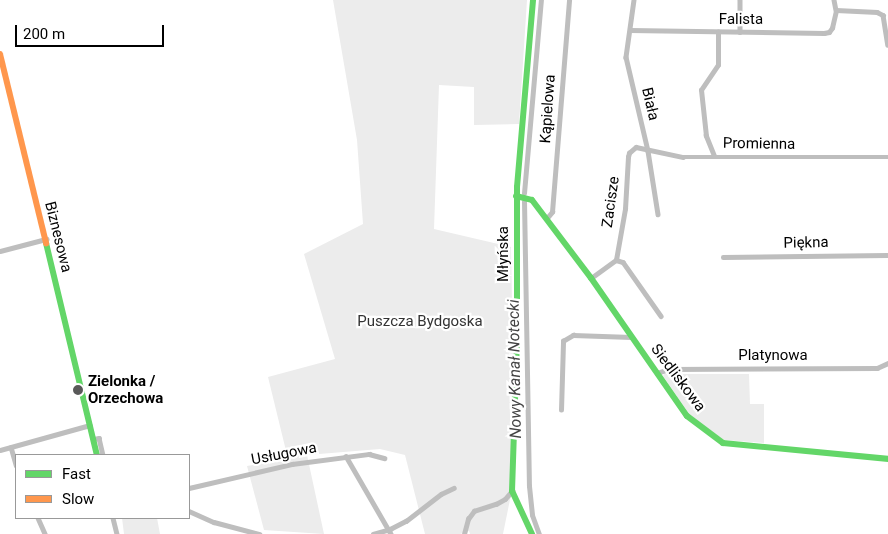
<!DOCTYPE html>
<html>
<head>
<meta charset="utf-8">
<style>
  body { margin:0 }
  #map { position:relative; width:888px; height:534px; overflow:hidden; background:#fff; font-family:Roboto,sans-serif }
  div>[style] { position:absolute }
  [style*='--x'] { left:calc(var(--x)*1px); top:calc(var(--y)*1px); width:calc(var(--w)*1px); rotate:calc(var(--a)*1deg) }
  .green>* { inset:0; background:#ececec }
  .canal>* { height:5px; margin:-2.5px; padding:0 2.5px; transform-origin:2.5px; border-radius:2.5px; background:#bfbfbf }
  .street>* { height:4.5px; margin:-2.25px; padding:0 2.25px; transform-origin:2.25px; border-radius:2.25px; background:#bebebe }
  .fast>* { height:6px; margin:-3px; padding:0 3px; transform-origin:3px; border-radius:3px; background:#63d668 }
  .slow>* { height:6px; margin:-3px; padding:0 3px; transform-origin:3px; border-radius:3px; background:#ff974d }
  .dots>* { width:14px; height:14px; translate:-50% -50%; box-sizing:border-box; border:2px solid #fff; border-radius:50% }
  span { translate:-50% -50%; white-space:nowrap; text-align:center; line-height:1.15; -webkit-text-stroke:4.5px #fff; paint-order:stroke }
  .street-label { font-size:15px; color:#000 }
  .park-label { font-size:15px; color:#333 }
  .poi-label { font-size:15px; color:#000; font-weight:700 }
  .left { translate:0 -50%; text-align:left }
  .water-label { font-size:16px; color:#444; font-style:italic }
  .legend { position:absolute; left:15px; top:454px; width:175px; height:65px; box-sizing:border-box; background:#fff; border:1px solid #999; margin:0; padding:6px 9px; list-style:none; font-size:15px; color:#000 }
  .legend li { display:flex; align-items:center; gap:10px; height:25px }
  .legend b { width:25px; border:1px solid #999 }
  .scale { position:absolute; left:15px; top:25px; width:149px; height:22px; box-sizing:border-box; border:2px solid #000; border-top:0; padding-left:6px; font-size:15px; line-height:18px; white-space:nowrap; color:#000; -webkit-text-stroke:4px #fff; paint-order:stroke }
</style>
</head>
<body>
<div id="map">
  <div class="green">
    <div style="clip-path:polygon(333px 0,527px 0,519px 124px,474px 125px,474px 87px,439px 85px,434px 229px,511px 247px,515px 475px,503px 534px,470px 534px,469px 531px,460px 534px,425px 534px,405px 455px,380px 449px,307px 455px,324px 534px,264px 530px,247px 466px,288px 459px,268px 377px,335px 359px,304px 254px,363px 224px,357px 140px)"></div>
    <div style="clip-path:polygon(664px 374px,749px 374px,750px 404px,764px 404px,764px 443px,724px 440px,690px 415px,663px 376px)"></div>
    <div style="clip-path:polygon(122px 518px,157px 518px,160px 534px,124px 534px)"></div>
  </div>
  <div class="canal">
    <div style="--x:524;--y:193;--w:194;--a:-85"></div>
    <div style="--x:524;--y:201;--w:285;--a:89"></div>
    <div style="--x:529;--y:486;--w:29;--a:84"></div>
    <div style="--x:532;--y:515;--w:20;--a:70"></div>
  </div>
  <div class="street">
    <div style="--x:634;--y:0;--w:58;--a:98"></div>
    <div style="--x:626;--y:57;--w:97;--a:76.8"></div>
    <div style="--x:648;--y:151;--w:64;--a:81"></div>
    <div style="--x:740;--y:0;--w:32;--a:90"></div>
    <div style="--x:834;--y:0;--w:10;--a:79"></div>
    <div style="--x:836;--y:10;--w:41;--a:2.8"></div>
    <div style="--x:877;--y:12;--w:7;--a:27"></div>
    <div style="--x:883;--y:15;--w:30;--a:81"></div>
    <div style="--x:630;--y:30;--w:194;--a:0.9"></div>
    <div style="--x:824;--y:33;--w:5;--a:-11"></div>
    <div style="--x:829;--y:32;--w:5;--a:-53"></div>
    <div style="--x:832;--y:28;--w:18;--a:-77"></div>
    <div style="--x:714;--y:156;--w:22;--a:-112"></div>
    <div style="--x:706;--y:136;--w:46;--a:-96.2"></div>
    <div style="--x:701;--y:90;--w:30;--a:-56"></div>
    <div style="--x:718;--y:65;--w:33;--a:-90"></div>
    <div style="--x:547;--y:218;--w:8;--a:-50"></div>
    <div style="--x:552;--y:212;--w:213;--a:-85.4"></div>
    <div style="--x:0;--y:251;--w:48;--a:-14.6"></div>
    <div style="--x:723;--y:257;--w:165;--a:-0.7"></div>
    <div style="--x:616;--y:260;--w:52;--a:-80"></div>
    <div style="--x:625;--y:209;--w:52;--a:-86.7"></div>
    <div style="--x:628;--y:157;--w:4;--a:-76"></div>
    <div style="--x:629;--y:153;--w:9;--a:-41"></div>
    <div style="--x:636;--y:147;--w:48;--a:12"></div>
    <div style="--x:683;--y:157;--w:205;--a:0"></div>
    <div style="--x:591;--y:278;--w:31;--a:-36"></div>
    <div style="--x:616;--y:260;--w:7;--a:16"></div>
    <div style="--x:623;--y:262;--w:66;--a:54.9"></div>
    <div style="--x:657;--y:373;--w:13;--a:-18"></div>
    <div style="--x:669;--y:369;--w:208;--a:-0.3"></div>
    <div style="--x:877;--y:368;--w:12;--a:-24"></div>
    <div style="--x:561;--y:410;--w:69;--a:-88.3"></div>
    <div style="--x:563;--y:341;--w:12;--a:-31"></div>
    <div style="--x:573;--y:335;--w:58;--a:2"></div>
    <div style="--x:93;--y:439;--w:6;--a:-9"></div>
    <div style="--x:99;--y:438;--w:17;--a:77"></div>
    <div style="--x:11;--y:447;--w:19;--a:74"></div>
    <div style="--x:0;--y:450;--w:93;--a:-15.5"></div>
    <div style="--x:346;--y:456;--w:90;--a:60"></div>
    <div style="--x:189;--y:488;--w:106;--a:-13.1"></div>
    <div style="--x:292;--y:464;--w:78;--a:-7.4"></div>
    <div style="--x:369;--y:454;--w:16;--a:15"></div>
    <div style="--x:189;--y:511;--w:27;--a:24"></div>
    <div style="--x:214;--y:522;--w:47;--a:14.9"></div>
    <div style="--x:38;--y:518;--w:17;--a:66"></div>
    <div style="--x:113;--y:518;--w:16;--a:76"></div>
    <div style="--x:373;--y:534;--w:18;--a:-16"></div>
    <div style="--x:390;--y:529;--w:18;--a:-27"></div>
    <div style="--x:406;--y:521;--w:44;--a:-37.6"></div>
    <div style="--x:441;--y:494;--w:14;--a:-25"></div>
    <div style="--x:464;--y:534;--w:16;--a:-75"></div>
    <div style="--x:468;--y:519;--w:10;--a:-53"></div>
    <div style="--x:474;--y:511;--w:23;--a:-18"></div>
    <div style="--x:496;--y:504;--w:10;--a:-29"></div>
    <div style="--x:505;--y:499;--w:11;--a:-49"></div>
  </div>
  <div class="fast">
    <div style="--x:516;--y:196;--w:16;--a:14"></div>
    <div style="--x:532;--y:200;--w:98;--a:52.9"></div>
    <div style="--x:591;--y:278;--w:168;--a:55.2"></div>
    <div style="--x:687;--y:416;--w:45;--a:36.9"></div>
    <div style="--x:723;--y:443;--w:166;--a:5.5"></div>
    <div style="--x:46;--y:243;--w:218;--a:76.5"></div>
    <div style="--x:532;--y:534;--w:47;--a:-114.9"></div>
    <div style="--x:512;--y:491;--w:147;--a:-88.1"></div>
    <div style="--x:517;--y:344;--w:157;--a:-90"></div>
    <div style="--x:517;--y:187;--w:188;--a:-85.1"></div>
  </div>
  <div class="slow">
    <div style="--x:0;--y:54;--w:195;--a:76.3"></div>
  </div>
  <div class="dots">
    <div style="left:78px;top:390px;background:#595959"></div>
  </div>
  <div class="street-label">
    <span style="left:741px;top:20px">Falista</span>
    <span style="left:650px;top:104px;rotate:77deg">Biała</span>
    <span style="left:548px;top:109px;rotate:-86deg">Kąpielowa</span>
    <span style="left:759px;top:144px;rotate:1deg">Promienna</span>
    <span style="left:611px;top:202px;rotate:-82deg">Zacisze</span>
    <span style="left:58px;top:237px;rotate:76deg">Biznesowa</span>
    <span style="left:806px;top:243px;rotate:-1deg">Piękna</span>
    <span style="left:504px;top:254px;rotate:-90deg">Młyńska</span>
    <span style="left:773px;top:356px">Platynowa</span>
    <span style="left:678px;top:378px;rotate:53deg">Siedliskowa</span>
    <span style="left:284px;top:454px;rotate:-11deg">Usługowa</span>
  </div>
  <div class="park-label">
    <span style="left:420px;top:322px">Puszcza Bydgoska</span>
  </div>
  <div class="poi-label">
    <span class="left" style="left:88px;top:390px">Zielonka /<br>Orzechowa</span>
  </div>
  <div class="water-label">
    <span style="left:515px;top:369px;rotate:-91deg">Nowy Kanał Notecki</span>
  </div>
  <ul class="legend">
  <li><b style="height:6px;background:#63d668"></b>Fast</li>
  <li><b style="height:6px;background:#ff974d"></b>Slow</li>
  </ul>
  <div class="scale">200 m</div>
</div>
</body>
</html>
